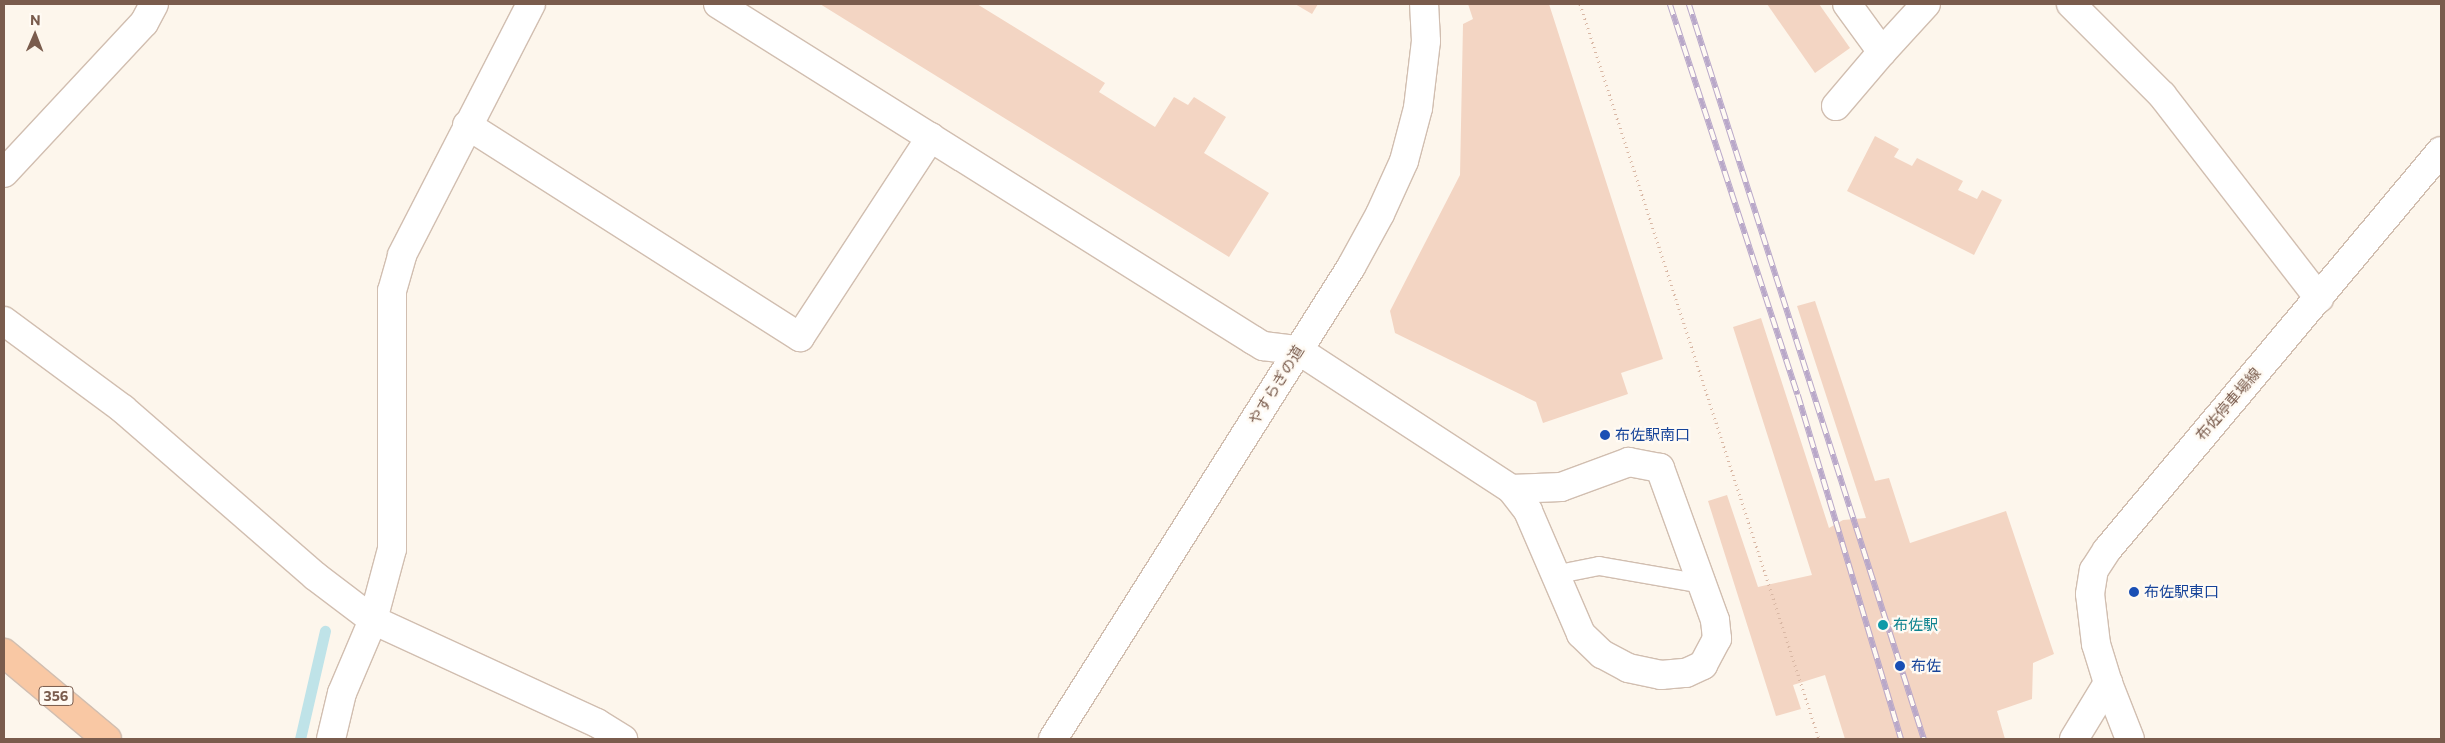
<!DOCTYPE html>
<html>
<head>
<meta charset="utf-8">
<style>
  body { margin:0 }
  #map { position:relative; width:2445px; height:743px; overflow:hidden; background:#fdf6ec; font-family:Commissioner,"Noto Sans JP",sans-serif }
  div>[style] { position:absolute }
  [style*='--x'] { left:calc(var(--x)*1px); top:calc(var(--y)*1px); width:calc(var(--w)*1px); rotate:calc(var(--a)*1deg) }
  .stream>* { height:11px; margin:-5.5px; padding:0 5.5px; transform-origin:5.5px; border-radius:5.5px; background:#bfe3e8 }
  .building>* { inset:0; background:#f3d5c3 }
  .path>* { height:3px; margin-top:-1.5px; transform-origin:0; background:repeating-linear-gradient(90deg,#d9b8a5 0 1px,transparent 0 5px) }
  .roads { filter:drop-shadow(1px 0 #d1beb0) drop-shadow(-1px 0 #d1beb0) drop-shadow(0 1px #d1beb0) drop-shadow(0 -1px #d1beb0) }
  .service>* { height:18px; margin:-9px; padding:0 9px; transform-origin:9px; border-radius:9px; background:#fff }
  .minor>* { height:28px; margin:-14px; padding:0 14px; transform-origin:14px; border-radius:14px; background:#fff }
  .tertiary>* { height:28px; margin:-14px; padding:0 14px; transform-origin:14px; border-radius:14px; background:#fff }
  .secondary>* { height:28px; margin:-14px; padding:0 14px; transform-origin:14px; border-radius:14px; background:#fff }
  .trunk>* { height:28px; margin:-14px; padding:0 14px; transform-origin:14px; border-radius:14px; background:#f9c8a4 }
  .rail>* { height:5.5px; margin-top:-2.75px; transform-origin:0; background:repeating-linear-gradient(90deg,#fffaf3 0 11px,#b9a8c9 0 22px); box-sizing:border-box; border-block:1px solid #b9a8c9 }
  .dots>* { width:14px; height:14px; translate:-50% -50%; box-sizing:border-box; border:2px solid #fffaf3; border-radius:50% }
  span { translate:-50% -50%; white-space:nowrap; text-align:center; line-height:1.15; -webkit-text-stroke:4.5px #fffaf3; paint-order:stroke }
  .shield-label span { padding:1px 4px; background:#fffaf3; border:1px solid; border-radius:4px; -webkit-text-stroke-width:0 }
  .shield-label { font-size:14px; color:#7a5c4d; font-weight:700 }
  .street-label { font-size:15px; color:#7a5c4d }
  .transit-label { font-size:15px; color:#164399 }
  .left { translate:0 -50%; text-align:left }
  .culture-label { font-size:15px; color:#0d838f }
  .frame { position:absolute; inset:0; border:5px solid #7a5c4d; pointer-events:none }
  .north { position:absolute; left:10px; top:10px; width:50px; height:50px; -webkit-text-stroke:4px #fffaf3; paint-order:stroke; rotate:1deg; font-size:14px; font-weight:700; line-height:20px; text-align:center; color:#7a5c4d }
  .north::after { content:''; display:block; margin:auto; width:18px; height:22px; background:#7a5c4d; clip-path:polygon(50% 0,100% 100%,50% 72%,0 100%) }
</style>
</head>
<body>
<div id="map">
  <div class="stream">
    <div style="--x:300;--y:739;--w:111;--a:-77"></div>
  </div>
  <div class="building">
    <div style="clip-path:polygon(820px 4px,977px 4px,1105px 83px,1099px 92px,1155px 127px,1174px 97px,1188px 105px,1194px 97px,1226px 117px,1204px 153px,1269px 193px,1229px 257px)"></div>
    <div style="clip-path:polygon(1295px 4px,1318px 4px,1312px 14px)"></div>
    <div style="clip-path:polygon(1468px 4px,1549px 4px,1663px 359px,1621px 373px,1628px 394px,1543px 423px,1536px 402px,1395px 333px,1390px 311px,1460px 175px,1463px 24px,1473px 19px)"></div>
    <div style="clip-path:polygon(1767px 4px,1819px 4px,1850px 48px,1815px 73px)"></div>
    <div style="clip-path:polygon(1875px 136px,1899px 149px,1894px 157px,1912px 166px,1917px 158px,1963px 181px,1958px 190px,1977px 199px,1982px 190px,2002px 200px,1974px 255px,1847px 191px)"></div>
    <div style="clip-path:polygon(1815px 301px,1875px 481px,1889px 478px,1910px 543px,2006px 511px,2054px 654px,2033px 663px,2032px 699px,1997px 711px,2005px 739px,1845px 739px,1825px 675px,1793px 685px,1801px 709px,1776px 716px,1708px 501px,1727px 495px,1758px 587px,1812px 575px,1733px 327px,1761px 318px,1829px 528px,1843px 520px,1866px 518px,1797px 306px)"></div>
  </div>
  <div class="path">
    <div style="--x:1580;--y:4;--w:773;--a:71.99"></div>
  </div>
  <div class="roads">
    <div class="service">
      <div style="--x:1554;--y:575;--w:46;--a:-11.3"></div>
      <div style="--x:1599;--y:566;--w:106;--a:9.8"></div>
    </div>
    <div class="minor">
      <div style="--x:718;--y:4;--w:632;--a:32.13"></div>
      <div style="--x:1253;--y:340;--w:12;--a:31"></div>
      <div style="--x:1263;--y:346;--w:35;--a:7"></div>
      <div style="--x:2071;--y:4;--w:129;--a:45"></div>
      <div style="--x:2162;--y:95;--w:257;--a:52.3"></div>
      <div style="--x:1882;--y:52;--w:65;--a:-47.5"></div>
      <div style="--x:1836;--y:106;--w:71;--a:-49.6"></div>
      <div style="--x:1882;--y:52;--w:59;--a:-126.1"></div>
      <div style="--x:467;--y:125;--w:395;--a:32.5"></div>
      <div style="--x:800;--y:337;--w:239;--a:-56.8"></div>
      <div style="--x:4;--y:173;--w:205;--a:-47"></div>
      <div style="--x:144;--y:23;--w:21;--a:-62"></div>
      <div style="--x:4;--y:321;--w:148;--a:36.5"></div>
      <div style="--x:123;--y:409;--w:254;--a:41"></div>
      <div style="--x:315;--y:576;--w:73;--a:37.2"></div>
      <div style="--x:331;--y:739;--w:47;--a:-76.6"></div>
      <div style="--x:342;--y:693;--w:79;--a:-67"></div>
      <div style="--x:373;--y:620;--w:247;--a:24.7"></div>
      <div style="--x:597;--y:723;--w:31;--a:32"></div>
    </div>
    <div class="tertiary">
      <div style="--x:1298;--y:350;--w:254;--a:33.1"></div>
      <div style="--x:1511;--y:489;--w:28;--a:52"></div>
      <div style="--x:1528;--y:511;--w:134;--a:66.7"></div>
      <div style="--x:1581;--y:634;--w:29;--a:44"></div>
      <div style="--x:1602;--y:654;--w:30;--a:28"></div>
      <div style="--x:1628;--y:668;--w:34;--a:12"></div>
      <div style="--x:1661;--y:675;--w:25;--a:-5"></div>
      <div style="--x:1686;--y:673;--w:19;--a:-25"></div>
      <div style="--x:1703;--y:665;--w:30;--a:-62"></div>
      <div style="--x:1717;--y:639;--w:19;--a:-96"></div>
      <div style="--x:1715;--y:620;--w:162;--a:-109.9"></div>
      <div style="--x:1660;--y:468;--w:32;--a:-169"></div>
      <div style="--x:1629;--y:462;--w:72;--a:159.8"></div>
      <div style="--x:1561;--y:487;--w:50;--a:177.7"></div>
      <div style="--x:373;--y:620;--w:73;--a:-75"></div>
      <div style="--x:392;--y:549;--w:258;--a:-90"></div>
      <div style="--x:392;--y:291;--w:37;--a:-74"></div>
      <div style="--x:402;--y:255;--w:282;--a:-62.8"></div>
      <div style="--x:2108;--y:683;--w:60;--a:68.6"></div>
      <div style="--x:1053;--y:739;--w:558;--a:-57.73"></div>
      <div style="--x:1351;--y:267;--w:60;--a:-61.3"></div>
      <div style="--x:1380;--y:214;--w:58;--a:-65.6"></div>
      <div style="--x:1404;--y:161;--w:55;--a:-75.2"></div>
      <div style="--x:1418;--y:108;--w:67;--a:-83.2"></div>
      <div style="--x:1426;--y:41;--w:37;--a:-93"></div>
      <div style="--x:2074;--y:739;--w:66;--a:-58.7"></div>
    </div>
    <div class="secondary">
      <div style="--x:2108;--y:683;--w:41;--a:-107.1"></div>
      <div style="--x:2096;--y:644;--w:50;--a:-96.8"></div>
      <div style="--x:2090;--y:594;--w:24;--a:-81"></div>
      <div style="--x:2094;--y:570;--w:24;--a:-57"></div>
      <div style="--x:2107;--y:550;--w:520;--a:-50.07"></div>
    </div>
    <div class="trunk">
      <div style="--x:4;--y:653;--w:134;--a:39.9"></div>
    </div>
  </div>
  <div class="rail">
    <div style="--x:1670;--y:4;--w:411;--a:71.9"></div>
    <div style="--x:1798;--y:395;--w:359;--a:73.3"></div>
    <div style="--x:1689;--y:4;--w:772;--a:72.27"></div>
  </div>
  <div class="dots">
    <div style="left:1605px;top:435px;background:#1a4fb4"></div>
    <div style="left:2134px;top:592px;background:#1a4fb4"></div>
    <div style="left:1883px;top:625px;background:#0f9aa8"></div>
    <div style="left:1900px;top:666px;background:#1a4fb4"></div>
  </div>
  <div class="shield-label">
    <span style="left:56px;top:696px">356</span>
  </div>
  <div class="street-label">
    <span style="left:1276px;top:385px;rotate:-58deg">やすらぎの道</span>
    <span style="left:2228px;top:404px;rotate:-49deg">布佐停車場線</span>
  </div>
  <div class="transit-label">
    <span class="left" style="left:1615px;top:435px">布佐駅南口</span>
    <span class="left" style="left:2144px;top:592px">布佐駅東口</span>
    <span class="left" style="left:1911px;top:666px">布佐</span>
  </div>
  <div class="culture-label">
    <span class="left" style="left:1893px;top:625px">布佐駅</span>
  </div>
  <div class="frame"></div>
  <div class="north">N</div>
</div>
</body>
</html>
